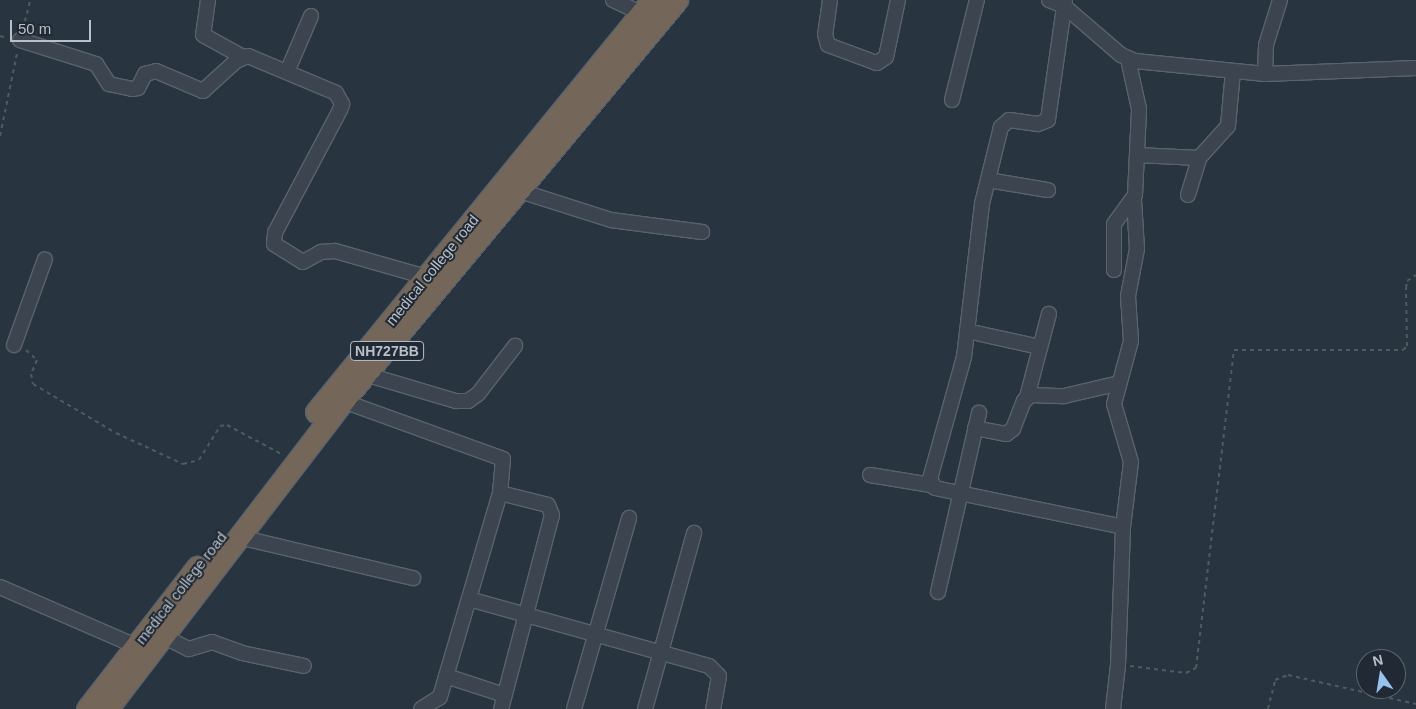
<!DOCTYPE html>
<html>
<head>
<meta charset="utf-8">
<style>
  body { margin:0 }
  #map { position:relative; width:1416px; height:709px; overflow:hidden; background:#28343f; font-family:Helvetica,sans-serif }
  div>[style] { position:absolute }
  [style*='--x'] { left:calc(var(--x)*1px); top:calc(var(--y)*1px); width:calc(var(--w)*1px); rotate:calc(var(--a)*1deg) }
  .path>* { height:2px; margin-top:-1px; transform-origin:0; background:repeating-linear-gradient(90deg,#4a5e5e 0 4px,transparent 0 8px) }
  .roads { filter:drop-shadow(1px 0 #5a636c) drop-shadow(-1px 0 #5a636c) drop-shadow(0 1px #5a636c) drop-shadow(0 -1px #5a636c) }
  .minor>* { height:14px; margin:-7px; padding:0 7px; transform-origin:7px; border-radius:7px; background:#3c454f }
  .highway>* { height:21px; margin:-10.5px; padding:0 10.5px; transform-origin:10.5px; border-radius:10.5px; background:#74675a }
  span { translate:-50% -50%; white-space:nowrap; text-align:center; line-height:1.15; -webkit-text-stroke:4px #212a34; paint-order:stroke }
  .shield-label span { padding:1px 4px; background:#212a34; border:1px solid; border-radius:4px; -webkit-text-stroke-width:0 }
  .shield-label { font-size:14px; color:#b8c0c9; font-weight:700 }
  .street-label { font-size:15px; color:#b8c0c9 }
  .north { position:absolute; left:1356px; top:649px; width:50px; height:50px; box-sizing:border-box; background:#212a34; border:1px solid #5d6670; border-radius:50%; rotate:347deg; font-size:14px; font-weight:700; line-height:20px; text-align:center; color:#b8c0c9 }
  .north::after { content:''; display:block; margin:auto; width:18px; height:22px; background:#97c1ef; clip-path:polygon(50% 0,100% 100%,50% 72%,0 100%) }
  .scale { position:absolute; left:10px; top:20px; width:81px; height:22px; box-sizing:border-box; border:2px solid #b8c0c9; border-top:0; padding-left:6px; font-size:15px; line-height:18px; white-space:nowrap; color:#b8c0c9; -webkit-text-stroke:4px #212a34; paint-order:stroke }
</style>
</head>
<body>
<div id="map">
  <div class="path">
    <div style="--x:23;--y:29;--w:30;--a:-76"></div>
    <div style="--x:0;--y:36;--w:8;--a:14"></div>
    <div style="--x:0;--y:136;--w:85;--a:-78.4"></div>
    <div style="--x:26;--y:350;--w:15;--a:42"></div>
    <div style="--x:37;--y:360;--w:15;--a:113"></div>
    <div style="--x:31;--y:374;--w:10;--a:79"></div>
    <div style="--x:33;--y:384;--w:96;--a:30.6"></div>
    <div style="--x:116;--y:433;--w:74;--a:24.8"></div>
    <div style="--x:183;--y:464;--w:16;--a:-14"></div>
    <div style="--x:199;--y:460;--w:40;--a:-58"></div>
    <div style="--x:220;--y:426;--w:7;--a:-8"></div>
    <div style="--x:227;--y:425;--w:64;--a:28.2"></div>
    <div style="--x:1130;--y:666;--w:56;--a:7.1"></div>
    <div style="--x:1186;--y:673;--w:11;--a:-27"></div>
    <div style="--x:1196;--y:668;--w:320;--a:-83.2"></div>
    <div style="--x:1234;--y:350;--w:169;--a:0"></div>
    <div style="--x:1403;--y:350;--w:6;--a:-45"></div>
    <div style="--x:1407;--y:346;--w:58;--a:-91"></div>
    <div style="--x:1406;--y:288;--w:7;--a:-82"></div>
    <div style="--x:1407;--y:281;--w:11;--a:-34"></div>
    <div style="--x:1268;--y:709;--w:30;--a:-76"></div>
    <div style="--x:1275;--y:680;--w:14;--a:-21"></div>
    <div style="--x:1288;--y:675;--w:131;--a:12.8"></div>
  </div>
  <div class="roads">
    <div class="minor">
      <div style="--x:208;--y:0;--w:35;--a:98"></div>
      <div style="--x:203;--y:35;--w:46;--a:28.8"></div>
      <div style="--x:613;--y:0;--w:31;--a:25"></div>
      <div style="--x:830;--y:0;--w:34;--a:98"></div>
      <div style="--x:825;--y:34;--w:11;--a:75"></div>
      <div style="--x:828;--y:45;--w:52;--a:20.2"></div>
      <div style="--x:877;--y:63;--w:11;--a:-34"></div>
      <div style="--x:886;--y:57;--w:58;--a:-78.1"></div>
      <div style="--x:1049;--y:0;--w:16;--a:22"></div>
      <div style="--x:1064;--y:6;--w:75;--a:40.7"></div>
      <div style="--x:1121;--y:55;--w:15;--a:23"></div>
      <div style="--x:1135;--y:61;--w:131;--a:5.7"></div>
      <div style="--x:1265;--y:74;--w:151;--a:-2.3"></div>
      <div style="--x:1065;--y:0;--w:121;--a:98.1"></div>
      <div style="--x:1048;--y:120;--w:11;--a:158"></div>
      <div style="--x:1038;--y:124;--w:29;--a:-172"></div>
      <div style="--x:1009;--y:120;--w:11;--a:139"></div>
      <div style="--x:1001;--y:127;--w:79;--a:103.9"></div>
      <div style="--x:982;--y:204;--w:154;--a:96.7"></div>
      <div style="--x:964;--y:357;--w:127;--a:105.6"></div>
      <div style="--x:930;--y:479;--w:10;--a:61"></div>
      <div style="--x:935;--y:488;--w:192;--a:11.7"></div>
      <div style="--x:20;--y:40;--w:80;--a:17.5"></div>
      <div style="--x:96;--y:64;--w:24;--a:57"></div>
      <div style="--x:109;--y:84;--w:24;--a:12"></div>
      <div style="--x:132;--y:89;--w:6;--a:-9"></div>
      <div style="--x:138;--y:88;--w:16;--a:-63"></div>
      <div style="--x:145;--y:74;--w:11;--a:-15"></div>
      <div style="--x:156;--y:71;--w:51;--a:23.1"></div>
      <div style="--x:203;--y:91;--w:45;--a:-42.3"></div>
      <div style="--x:236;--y:61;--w:13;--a:-23"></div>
      <div style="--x:248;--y:56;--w:95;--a:22.8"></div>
      <div style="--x:336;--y:93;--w:13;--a:61"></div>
      <div style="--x:342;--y:104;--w:6;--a:108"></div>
      <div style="--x:340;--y:110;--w:139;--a:117.9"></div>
      <div style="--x:275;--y:233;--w:11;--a:95"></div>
      <div style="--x:274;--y:244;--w:34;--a:32"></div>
      <div style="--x:303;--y:262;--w:21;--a:-29"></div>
      <div style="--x:321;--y:252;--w:14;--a:-4"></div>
      <div style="--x:335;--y:251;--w:95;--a:15.9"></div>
      <div style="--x:287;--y:72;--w:61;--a:-66.8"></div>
      <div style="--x:1265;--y:74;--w:29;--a:-88"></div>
      <div style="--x:1266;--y:45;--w:47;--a:-72.7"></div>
      <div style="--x:952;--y:100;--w:103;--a:-76"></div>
      <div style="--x:1137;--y:155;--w:62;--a:2.8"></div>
      <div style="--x:988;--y:180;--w:61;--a:9.5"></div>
      <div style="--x:520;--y:191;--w:96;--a:17.7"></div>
      <div style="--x:611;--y:220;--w:92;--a:7.5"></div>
      <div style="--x:1188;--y:195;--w:39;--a:-73"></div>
      <div style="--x:1199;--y:158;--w:43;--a:-47.8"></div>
      <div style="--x:1228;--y:126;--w:55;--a:-84.8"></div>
      <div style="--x:1114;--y:270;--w:46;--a:-90"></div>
      <div style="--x:1114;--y:224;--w:36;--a:-54"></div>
      <div style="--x:1135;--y:195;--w:86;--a:-87.3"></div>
      <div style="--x:1139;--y:109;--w:51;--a:-102.4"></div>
      <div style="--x:967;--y:331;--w:75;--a:12.4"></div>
      <div style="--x:14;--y:345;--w:91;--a:-70.2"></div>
      <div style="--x:368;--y:375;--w:92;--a:16.5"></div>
      <div style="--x:456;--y:401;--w:12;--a:0"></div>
      <div style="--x:468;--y:401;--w:12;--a:-35"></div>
      <div style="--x:478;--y:394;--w:61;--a:-52.4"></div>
      <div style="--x:1027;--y:397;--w:86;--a:-75.2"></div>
      <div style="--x:343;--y:401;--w:170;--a:19.9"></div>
      <div style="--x:503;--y:459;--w:34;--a:95"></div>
      <div style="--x:500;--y:493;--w:213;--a:106.4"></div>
      <div style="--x:440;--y:697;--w:22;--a:148"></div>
      <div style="--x:975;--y:428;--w:32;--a:11"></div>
      <div style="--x:1006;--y:434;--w:9;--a:-36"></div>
      <div style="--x:1013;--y:429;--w:30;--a:-69"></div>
      <div style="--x:1024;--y:401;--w:9;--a:-41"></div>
      <div style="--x:1031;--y:395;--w:33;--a:2"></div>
      <div style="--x:1064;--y:396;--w:57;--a:-13.1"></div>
      <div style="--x:870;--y:475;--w:62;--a:9.3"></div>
      <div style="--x:500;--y:493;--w:49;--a:14"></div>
      <div style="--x:548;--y:505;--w:11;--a:68"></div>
      <div style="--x:552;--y:515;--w:201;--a:104.7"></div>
      <div style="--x:239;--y:537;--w:179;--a:13.3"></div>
      <div style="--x:0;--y:587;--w:148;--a:23.5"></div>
      <div style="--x:938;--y:592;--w:184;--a:-77.1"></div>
      <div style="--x:469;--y:599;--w:249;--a:15.6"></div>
      <div style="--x:709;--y:666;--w:14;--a:45"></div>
      <div style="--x:719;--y:676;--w:34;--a:100"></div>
      <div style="--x:163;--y:636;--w:29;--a:27"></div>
      <div style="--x:189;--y:649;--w:24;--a:-17"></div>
      <div style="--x:212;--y:642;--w:32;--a:20"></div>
      <div style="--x:242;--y:653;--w:63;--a:11.8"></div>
      <div style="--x:446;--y:676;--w:61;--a:18.1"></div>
      <div style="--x:574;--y:709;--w:199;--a:-73.9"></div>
      <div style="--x:645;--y:709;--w:183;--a:-74.4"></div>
      <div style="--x:1113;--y:709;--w:44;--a:-83.5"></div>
      <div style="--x:1118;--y:665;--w:138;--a:-87.9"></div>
      <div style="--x:1123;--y:527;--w:65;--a:-83"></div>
      <div style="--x:1131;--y:462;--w:60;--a:-106.3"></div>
      <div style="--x:1114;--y:404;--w:65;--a:-74.9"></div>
      <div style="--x:1131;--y:341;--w:45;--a:-93.8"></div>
      <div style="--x:1128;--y:296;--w:48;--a:-79.2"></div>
      <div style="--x:1137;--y:249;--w:49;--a:-93.5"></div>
    </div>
    <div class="highway">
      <div style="--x:316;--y:412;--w:532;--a:-50.8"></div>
      <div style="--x:87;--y:709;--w:180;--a:-52.2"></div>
      <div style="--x:107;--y:709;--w:388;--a:-52.5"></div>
      <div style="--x:343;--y:401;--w:522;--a:-50.21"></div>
    </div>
  </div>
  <div class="shield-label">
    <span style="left:387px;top:351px">NH727BB</span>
  </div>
  <div class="street-label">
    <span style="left:432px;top:270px;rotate:-51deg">medical college road</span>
    <span style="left:181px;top:588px;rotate:-52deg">medical college road</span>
  </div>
  <div class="north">N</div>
  <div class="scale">50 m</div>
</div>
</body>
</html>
